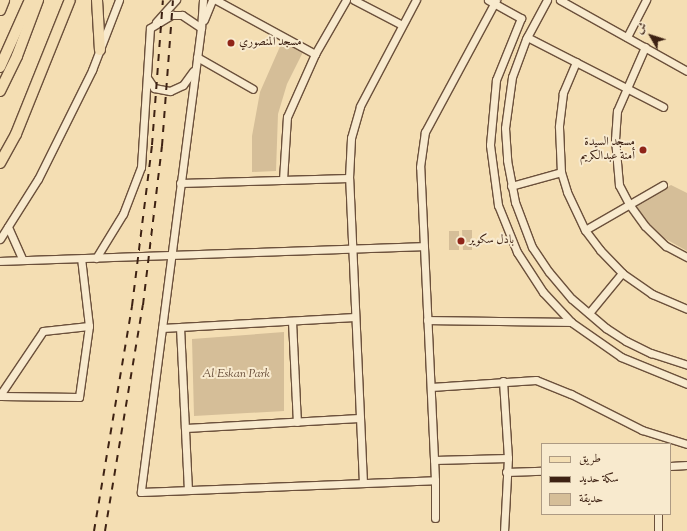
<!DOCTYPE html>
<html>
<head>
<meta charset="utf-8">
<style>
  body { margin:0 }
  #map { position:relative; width:687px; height:531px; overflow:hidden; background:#f4deb3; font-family:"Sorts Mill Goudy",Amiri,serif }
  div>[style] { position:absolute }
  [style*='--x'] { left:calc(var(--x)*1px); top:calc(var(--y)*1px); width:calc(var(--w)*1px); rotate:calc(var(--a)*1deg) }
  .green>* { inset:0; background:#d5be98 }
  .roads { filter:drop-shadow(1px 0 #6b503b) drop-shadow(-1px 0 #6b503b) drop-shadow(0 1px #6b503b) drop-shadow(0 -1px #6b503b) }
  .minor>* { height:7px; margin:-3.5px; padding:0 3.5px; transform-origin:3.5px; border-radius:3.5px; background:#f8eace }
  .major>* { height:9px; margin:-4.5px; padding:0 4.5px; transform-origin:4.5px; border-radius:4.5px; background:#f4deb3 }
  .highway>* { height:10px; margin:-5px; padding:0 5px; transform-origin:5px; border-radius:5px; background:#f4deb3 }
  .rail>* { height:2px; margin-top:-1px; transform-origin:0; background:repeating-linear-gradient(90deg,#3d2113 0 7px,transparent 0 14px) }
  .dots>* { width:11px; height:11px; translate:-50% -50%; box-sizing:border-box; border:2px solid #f8eace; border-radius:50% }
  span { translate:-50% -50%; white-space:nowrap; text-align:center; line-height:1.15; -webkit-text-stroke:4px #f8eace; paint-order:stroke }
  .poi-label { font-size:12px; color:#3d2113 }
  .left { translate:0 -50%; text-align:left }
  .right { translate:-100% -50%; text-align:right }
  .park-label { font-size:12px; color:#634834; font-style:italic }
  .legend { position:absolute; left:541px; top:443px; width:130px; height:72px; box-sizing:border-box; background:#f8eace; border:1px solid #ad9a83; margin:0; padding:5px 7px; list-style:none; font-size:12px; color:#3d2113 }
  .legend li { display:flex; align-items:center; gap:8px; height:20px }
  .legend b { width:20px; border:1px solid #ad9a83 }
  .north { position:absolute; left:631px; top:16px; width:40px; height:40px; -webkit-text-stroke:3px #f8eace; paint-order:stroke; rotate:309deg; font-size:11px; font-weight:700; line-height:16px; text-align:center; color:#3d2113 }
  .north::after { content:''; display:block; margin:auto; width:14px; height:18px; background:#3d2113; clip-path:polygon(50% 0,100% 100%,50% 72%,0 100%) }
</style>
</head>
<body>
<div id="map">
  <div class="green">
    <div style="clip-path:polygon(282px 42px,303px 52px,287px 84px,278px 114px,276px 171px,252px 172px,252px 136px,260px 92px)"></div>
    <div style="clip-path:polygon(671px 185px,687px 193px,687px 251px,664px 238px,644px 218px,636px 206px)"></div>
    <div style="clip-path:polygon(462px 230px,472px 230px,472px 250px,463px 250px)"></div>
    <div style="clip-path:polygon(449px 231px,459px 231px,459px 250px,449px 250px)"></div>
    <div style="clip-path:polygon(284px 332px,284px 411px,194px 416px,192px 339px)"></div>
  </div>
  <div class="roads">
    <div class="minor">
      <div style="--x:203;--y:0;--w:28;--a:94"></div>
      <div style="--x:201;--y:28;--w:468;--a:97.4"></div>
      <div style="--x:141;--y:492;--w:294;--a:-2.3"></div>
      <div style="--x:216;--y:0;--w:113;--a:28.6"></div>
      <div style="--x:354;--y:0;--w:54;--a:27.5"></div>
      <div style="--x:488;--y:0;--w:38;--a:29"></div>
      <div style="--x:521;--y:18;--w:67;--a:112"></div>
      <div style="--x:496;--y:80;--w:65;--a:95.3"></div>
      <div style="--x:490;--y:145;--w:61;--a:82.4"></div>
      <div style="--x:498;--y:205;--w:51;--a:68"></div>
      <div style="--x:517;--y:252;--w:48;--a:57"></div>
      <div style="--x:543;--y:292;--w:41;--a:47"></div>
      <div style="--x:571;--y:322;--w:61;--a:35"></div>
      <div style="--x:621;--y:357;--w:71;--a:22.2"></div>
      <div style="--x:547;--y:0;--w:44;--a:118.3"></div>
      <div style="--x:526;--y:39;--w:40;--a:110.2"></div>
      <div style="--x:512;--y:77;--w:51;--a:97.8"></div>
      <div style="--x:505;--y:128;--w:32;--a:86"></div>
      <div style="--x:507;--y:160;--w:43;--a:79.2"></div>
      <div style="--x:515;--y:202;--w:48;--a:69.3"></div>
      <div style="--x:532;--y:247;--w:30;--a:56"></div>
      <div style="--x:549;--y:272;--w:35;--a:50"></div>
      <div style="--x:572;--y:299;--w:45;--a:40.5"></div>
      <div style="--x:606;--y:328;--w:24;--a:33"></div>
      <div style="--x:626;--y:341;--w:28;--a:26"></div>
      <div style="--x:651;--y:353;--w:38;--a:18"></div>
      <div style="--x:560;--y:0;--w:145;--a:29.2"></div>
      <div style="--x:204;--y:20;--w:22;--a:-68"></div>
      <div style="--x:156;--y:22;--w:30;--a:-48"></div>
      <div style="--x:527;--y:37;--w:153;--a:27.2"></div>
      <div style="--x:627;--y:37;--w:42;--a:-62.8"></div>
      <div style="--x:645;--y:47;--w:70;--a:113.6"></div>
      <div style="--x:617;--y:111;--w:28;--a:94"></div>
      <div style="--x:615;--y:139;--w:46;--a:85"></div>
      <div style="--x:619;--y:185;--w:21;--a:62"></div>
      <div style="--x:629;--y:204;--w:27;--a:54"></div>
      <div style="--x:645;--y:226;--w:29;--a:44"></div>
      <div style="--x:666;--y:246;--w:24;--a:28"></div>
      <div style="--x:197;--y:57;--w:64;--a:29.7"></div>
      <div style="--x:576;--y:62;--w:34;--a:113"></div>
      <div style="--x:563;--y:93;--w:34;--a:97"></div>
      <div style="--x:559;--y:127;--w:45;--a:87.5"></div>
      <div style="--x:561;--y:172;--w:21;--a:73"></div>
      <div style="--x:567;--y:192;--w:42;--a:64.7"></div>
      <div style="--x:585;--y:230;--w:25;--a:53"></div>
      <div style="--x:600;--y:250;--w:32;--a:46"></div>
      <div style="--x:622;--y:273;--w:37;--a:35"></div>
      <div style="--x:652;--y:294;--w:38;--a:23"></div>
      <div style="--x:148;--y:79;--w:11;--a:56"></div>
      <div style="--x:154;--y:88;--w:16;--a:11"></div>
      <div style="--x:170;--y:91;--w:14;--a:-25"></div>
      <div style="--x:183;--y:85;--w:17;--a:-54"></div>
      <div style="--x:283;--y:180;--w:63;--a:-86.4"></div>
      <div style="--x:287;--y:117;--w:69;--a:-66"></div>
      <div style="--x:315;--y:54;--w:62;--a:-60.1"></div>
      <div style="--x:180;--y:183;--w:169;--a:-1.7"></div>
      <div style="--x:511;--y:186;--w:52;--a:-15.6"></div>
      <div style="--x:8;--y:227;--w:36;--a:66"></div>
      <div style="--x:585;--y:230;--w:90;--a:-30"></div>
      <div style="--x:0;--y:239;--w:71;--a:-57.7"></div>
      <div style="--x:38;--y:179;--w:122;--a:-63.6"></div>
      <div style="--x:92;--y:70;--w:75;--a:-68.9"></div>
      <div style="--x:96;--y:258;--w:52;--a:-58.5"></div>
      <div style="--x:123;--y:214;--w:50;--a:-69"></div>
      <div style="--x:141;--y:167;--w:139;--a:-86.3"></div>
      <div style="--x:150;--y:28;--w:26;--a:-31"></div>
      <div style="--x:172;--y:15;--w:10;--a:0"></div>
      <div style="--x:182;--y:15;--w:23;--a:34"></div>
      <div style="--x:0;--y:261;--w:424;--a:-2"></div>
      <div style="--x:589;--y:313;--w:52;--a:-50.5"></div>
      <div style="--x:427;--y:320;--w:144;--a:0.8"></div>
      <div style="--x:292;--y:321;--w:101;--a:87.2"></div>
      <div style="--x:180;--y:327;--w:163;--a:87.2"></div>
      <div style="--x:162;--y:328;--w:193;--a:-3.3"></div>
      <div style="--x:503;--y:381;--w:77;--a:86.3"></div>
      <div style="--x:508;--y:458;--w:73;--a:93.1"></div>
      <div style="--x:431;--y:387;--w:105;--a:-3.8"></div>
      <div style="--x:536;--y:380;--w:38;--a:22"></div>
      <div style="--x:571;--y:394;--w:80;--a:26.9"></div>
      <div style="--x:642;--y:430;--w:47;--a:17.3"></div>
      <div style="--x:0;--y:395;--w:77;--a:-56.1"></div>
      <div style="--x:43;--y:331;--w:46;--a:-6.2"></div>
      <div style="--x:0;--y:396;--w:79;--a:0.7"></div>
      <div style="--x:79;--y:397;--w:72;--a:-82"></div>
      <div style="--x:89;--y:326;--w:68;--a:-96.7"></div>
      <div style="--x:185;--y:428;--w:175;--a:-3.3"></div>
      <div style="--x:434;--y:460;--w:74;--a:-1.5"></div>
      <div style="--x:670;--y:466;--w:17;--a:-3"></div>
      <div style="--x:506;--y:472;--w:36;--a:-2"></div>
      <div style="--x:363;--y:483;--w:305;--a:-92.6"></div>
      <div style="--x:349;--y:178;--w:40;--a:-87.1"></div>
      <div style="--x:351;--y:138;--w:33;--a:-74"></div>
      <div style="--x:360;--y:106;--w:120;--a:-62.2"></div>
      <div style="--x:658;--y:514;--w:17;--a:90"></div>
      <div style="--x:435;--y:518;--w:38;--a:-90"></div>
      <div style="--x:435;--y:480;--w:313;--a:-92.7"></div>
      <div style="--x:420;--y:167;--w:35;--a:-82"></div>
      <div style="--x:425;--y:132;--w:150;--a:-61.7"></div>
    </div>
    <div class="major">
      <div style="--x:0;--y:10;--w:11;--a:-68"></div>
    </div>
    <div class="highway">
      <div style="--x:97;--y:0;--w:50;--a:86.6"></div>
      <div style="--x:0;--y:67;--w:73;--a:-65.9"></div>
      <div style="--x:0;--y:91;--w:39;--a:-64"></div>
      <div style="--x:17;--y:56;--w:60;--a:-69.4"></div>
      <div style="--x:0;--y:163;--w:33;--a:-61"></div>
      <div style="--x:16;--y:134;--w:144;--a:-68.1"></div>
    </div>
  </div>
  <div class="rail">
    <div style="--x:94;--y:531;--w:228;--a:-80.4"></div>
    <div style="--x:132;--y:306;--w:162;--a:-82.9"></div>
    <div style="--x:152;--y:145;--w:145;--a:-85.7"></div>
    <div style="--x:105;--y:531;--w:229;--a:-80.5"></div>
    <div style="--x:143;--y:305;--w:160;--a:-83.2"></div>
    <div style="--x:162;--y:146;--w:146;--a:-85.7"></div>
  </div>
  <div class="dots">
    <div style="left:231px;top:43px;background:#8f2418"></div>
    <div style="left:643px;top:150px;background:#8f2418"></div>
    <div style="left:461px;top:241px;background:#8f2418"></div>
  </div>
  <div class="poi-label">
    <span class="left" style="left:239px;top:43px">مسجد المنصوري</span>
    <span class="right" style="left:635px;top:150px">مسجد السيدة<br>أمنة عبدالكريم</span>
    <span class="left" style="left:469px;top:241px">بادل سكوير</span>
  </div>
  <div class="park-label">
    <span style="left:236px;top:375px">Al Eskan Park</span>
  </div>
  <ul class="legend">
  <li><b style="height:5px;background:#f4deb3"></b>طريق</li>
  <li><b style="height:5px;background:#3d2113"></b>سكة حديد</li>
  <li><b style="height:11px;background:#d5be98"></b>حديقة</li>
  </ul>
  <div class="north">ش</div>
</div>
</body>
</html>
